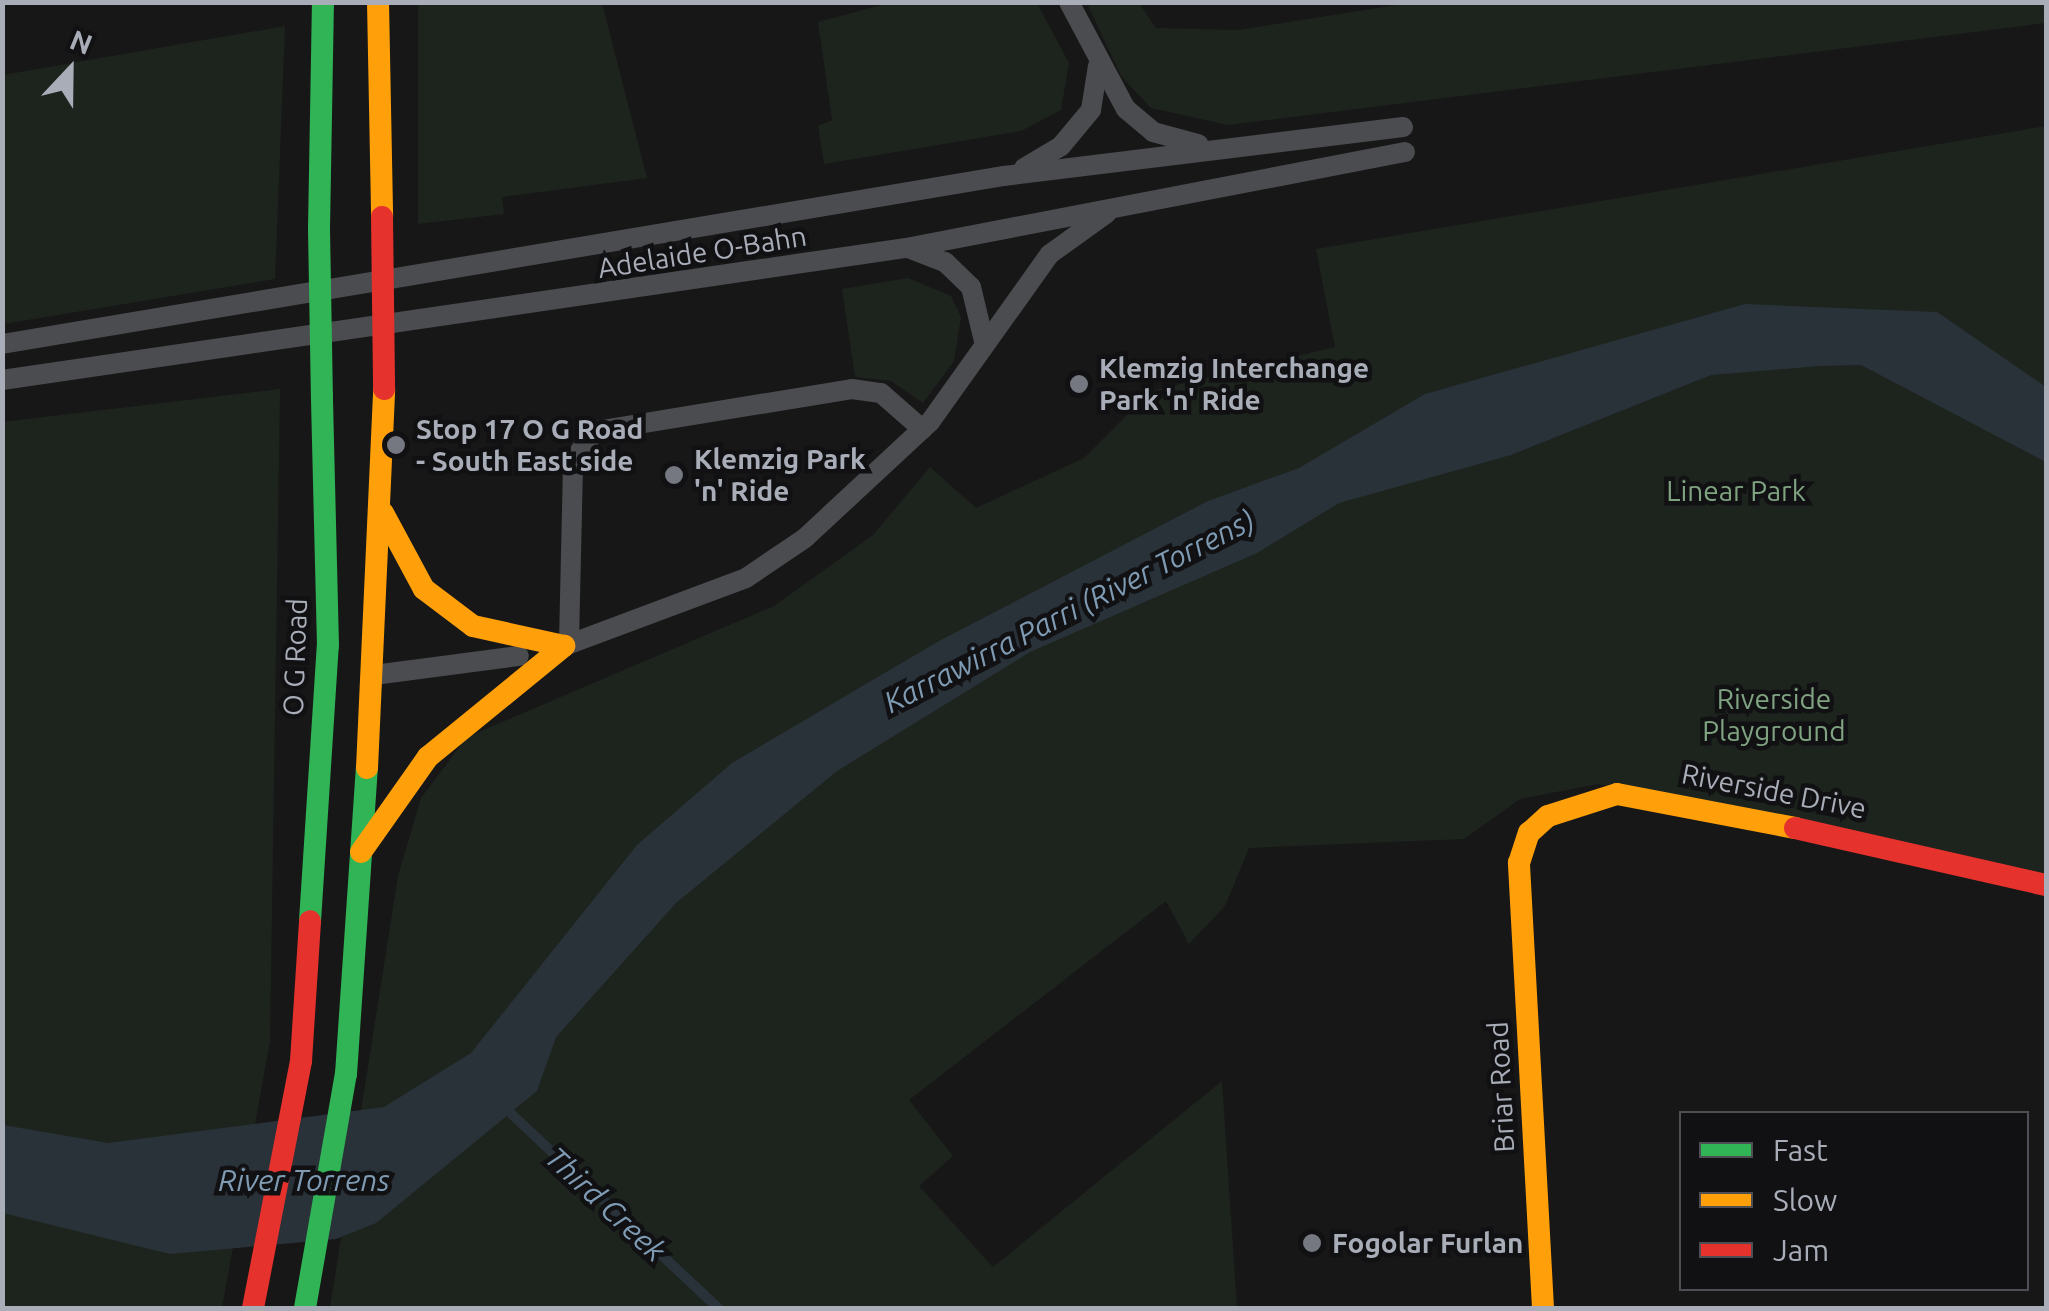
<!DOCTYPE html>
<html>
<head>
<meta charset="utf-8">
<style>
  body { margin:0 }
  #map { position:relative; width:2049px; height:1311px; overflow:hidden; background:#171717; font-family:Ubuntu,sans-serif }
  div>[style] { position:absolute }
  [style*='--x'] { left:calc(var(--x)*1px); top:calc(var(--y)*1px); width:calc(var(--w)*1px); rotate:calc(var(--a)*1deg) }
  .green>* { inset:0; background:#1d241e }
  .water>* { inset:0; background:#2a3239 }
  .stream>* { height:10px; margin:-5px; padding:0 5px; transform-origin:5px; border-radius:5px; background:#2a3239 }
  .lane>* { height:20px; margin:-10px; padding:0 10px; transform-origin:10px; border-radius:10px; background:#4b4c50 }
  .fast>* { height:22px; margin:-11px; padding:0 11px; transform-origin:11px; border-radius:11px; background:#30b455 }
  .slow>* { height:22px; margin:-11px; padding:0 11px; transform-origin:11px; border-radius:11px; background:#ff9f0a }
  .jam>* { height:22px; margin:-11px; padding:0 11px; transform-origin:11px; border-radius:11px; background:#e5322d }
  .fast-bridge>* { height:22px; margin:-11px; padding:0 11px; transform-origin:11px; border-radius:11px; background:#30b455 }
  .jam-bridge>* { height:22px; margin:-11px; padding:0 11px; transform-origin:11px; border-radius:11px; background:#e5322d }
  .dots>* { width:28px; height:28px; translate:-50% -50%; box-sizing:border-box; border:5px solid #111113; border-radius:50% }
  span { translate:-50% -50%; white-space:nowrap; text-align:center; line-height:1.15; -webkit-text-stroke:9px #111113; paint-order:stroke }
  .street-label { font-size:28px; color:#a8adb8 }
  .poi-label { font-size:28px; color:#a8adb8; font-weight:700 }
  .left { translate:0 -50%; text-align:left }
  .park-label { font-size:28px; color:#7fa381 }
  .water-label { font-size:30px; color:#7f9bb3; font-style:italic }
  .frame { position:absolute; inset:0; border:5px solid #a8adb8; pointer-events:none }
  .legend { position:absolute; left:1679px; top:1111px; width:350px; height:180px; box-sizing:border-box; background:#111113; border:2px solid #4d4f55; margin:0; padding:12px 18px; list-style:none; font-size:30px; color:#a8adb8 }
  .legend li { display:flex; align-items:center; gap:20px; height:50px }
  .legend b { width:50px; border:2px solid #4d4f55 }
  .north { position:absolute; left:20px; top:20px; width:100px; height:100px; -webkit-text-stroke:8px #111113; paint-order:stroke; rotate:22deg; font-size:28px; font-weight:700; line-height:40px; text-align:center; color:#a8adb8 }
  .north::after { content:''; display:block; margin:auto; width:35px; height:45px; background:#a8adb8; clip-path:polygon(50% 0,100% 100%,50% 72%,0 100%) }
</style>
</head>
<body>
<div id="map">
  <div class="green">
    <div style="clip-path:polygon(1416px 2px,2046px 2px,2046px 23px,1228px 125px,1151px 108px,1121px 76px,1087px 3px,1139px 3px,1156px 28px,1238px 30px)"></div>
    <div style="clip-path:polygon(418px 3px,602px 3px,647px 178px,502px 197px,504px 214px,418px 224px)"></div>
    <div style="clip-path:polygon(889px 3px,1037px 3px,1069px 63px,1061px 110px,1021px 131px,824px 164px,818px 126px,832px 120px,818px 22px)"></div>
    <div style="clip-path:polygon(285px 26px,275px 279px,3px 324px,3px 75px)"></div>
    <div style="clip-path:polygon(2046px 126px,2046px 878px,1598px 784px,1520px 799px,1464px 839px,1249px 848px,1225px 906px,1189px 944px,1166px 901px,909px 1100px,953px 1156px,919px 1186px,993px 1267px,1222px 1081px,1237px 1308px,330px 1308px,398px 876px,421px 798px,467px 737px,774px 606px,873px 535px,930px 467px,976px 508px,1084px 458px,1151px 391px,1335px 347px,1316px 249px)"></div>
    <div style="clip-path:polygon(908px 278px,951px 296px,961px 317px,954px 361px,923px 403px,891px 381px,855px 377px,842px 289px)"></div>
    <div style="clip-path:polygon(280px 389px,270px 1041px,222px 1308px,3px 1308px,2px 422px)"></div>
  </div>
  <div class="water">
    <div style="clip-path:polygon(1745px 304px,1937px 312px,2046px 387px,2046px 462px,1861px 365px,1819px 366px,1711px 375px,1511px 455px,1339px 503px,1257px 553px,1030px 652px,837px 771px,676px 903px,556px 1037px,537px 1091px,376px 1223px,336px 1239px,170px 1254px,3px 1213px,3px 1125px,108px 1143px,384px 1107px,471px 1053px,637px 845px,732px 763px,939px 641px,1208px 501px,1299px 468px,1425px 394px)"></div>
  </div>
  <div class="stream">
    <div style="--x:504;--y:1107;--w:294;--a:43.2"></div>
  </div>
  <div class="lane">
    <div style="--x:1069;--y:2;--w:121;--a:62"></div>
    <div style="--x:1126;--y:109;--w:35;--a:40"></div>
    <div style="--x:1153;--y:132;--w:47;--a:14.9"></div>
    <div style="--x:1024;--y:168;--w:43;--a:-30.7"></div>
    <div style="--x:1061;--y:146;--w:47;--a:-50.2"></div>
    <div style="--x:1091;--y:110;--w:45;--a:-81"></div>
    <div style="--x:908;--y:248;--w:40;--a:21"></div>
    <div style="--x:945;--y:262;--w:36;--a:44"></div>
    <div style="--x:971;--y:287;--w:56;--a:76.5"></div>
    <div style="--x:2;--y:344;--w:1016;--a:-9.52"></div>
    <div style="--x:1004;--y:176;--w:402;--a:-7"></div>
    <div style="--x:2;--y:380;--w:914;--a:-8.31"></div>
    <div style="--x:906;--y:248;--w:508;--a:-10.89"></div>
    <div style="--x:569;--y:642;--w:182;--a:-88.7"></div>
    <div style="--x:573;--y:460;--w:37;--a:-52"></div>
    <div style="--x:596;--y:431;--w:259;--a:-9.3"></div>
    <div style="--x:852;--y:389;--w:29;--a:8"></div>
    <div style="--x:881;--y:393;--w:55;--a:41.3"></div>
    <div style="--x:567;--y:645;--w:191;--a:-20.5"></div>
    <div style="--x:746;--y:578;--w:71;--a:-34.1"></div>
    <div style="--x:805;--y:538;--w:171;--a:-42.9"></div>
    <div style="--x:930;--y:422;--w:206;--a:-54.5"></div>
    <div style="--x:1050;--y:254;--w:70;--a:-35.7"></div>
    <div style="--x:374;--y:675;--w:146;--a:-7.5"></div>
  </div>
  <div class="fast">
    <div style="--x:319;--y:229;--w:227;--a:-89"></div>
    <div style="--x:310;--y:921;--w:276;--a:-86.3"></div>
    <div style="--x:328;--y:646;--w:250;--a:-91.4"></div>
    <div style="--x:305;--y:1308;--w:238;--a:-80.1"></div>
    <div style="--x:346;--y:1074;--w:307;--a:-86.1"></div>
  </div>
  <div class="slow">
    <div style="--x:378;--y:2;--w:215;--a:88.9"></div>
    <div style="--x:383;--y:513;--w:86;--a:61.7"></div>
    <div style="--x:424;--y:589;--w:61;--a:37.1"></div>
    <div style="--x:473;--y:626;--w:93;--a:12.4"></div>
    <div style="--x:367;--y:768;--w:379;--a:-87.4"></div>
    <div style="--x:361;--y:852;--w:116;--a:-54.8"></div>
    <div style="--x:428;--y:757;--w:176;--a:-39.2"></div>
    <div style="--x:1543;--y:1308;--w:446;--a:-93.1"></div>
    <div style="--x:1519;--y:863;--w:32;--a:-72"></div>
    <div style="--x:1529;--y:833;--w:25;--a:-42"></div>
    <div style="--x:1548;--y:816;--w:72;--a:-17.7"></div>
    <div style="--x:1617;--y:794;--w:181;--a:10.8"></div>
  </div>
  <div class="jam">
    <div style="--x:1795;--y:828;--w:257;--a:12.8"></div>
    <div style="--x:253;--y:1308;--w:252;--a:-79"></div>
    <div style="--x:301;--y:1061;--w:140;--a:-86.3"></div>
  </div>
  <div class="fast-bridge">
    <div style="--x:319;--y:229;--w:167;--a:89"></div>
  </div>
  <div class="jam-bridge">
    <div style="--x:382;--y:217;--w:172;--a:89.3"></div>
  </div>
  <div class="dots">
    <div style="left:1079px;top:384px;background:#757880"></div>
    <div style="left:396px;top:445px;background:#757880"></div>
    <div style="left:674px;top:475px;background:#757880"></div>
    <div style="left:1312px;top:1243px;background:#757880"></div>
  </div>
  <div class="street-label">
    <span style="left:702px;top:252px;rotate:-9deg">Adelaide O-Bahn</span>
    <span style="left:295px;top:657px;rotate:-88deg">O G Road</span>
    <span style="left:1774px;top:791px;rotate:11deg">Riverside Drive</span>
    <span style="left:1501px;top:1087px;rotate:-93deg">Briar Road</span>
  </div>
  <div class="poi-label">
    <span class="left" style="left:1099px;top:384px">Klemzig Interchange<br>Park 'n' Ride</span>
    <span class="left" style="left:416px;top:445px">Stop 17 O G Road<br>- South East side</span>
    <span class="left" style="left:694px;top:475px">Klemzig Park<br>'n' Ride</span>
    <span class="left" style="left:1332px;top:1243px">Fogolar Furlan</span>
  </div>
  <div class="park-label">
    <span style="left:1736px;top:491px">Linear Park</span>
    <span style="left:1774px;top:715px">Riverside<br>Playground</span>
  </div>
  <div class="water-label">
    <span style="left:1069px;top:611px;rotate:-27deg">Karrawirra Parri (River Torrens)</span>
    <span style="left:304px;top:1180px">River Torrens</span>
    <span style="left:606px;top:1204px;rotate:43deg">Third Creek</span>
  </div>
  <div class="frame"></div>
  <ul class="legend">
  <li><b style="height:12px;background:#30b455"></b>Fast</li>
  <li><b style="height:12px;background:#ff9f0a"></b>Slow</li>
  <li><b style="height:12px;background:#e5322d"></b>Jam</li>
  </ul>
  <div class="north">N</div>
</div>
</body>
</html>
